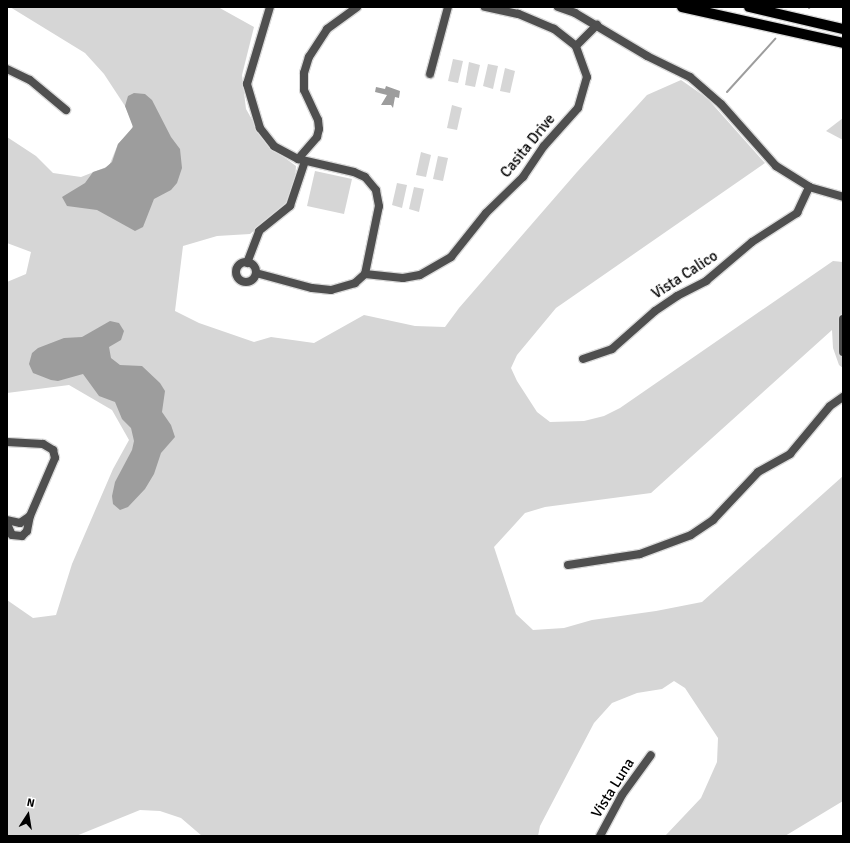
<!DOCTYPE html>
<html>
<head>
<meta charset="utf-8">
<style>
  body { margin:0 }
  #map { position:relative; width:850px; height:843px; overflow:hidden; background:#fff; font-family:Signika,sans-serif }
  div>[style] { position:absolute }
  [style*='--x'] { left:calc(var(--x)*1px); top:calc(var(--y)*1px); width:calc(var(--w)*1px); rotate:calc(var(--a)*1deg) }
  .green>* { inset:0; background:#d6d6d6 }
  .water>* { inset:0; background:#9d9d9d }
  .stream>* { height:2px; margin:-1px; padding:0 1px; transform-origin:1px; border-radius:1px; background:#9d9d9d }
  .roads { filter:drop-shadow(1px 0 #dbdbdb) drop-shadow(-1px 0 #dbdbdb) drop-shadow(0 1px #dbdbdb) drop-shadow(0 -1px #dbdbdb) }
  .minor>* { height:8px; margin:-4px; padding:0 4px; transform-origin:4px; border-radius:4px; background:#4f4f4f }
  .minor>.ring { margin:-4px; padding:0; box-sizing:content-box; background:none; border:8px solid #4f4f4f; border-radius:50% }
  .major>* { height:10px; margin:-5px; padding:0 5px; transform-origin:5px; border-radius:5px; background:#000 }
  span { translate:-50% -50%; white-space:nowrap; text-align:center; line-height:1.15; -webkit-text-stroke:3px #fff; paint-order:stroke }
  .street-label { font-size:15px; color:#000 }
  .frame { position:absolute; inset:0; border:8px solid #000; pointer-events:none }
  .north { position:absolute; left:8px; top:795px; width:40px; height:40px; -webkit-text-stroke:3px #fff; paint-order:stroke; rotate:12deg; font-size:11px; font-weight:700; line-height:16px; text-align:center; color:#000 }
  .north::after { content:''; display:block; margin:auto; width:14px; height:18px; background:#000; clip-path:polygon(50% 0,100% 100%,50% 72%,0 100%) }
</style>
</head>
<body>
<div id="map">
  <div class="green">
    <div style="clip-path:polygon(10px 7px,218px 7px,254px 27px,242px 75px,246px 109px,266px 144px,296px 166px,295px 182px,288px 203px,250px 234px,217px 236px,183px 246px,175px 311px,199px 323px,254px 342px,271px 337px,314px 343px,364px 315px,415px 326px,445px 327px,459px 308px,577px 172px,647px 95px,681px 80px,707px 98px,765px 163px,556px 308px,517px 355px,511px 368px,517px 381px,537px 412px,550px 422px,584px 421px,604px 416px,620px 408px,833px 261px,843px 262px,843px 368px,839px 365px,833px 348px,832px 330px,651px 493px,545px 507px,525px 513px,494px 547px,516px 614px,533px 630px,564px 628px,592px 620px,656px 611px,702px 602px,843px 476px,843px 801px,785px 836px,665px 836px,701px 798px,717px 762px,718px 738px,685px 688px,674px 681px,662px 689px,637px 693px,612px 703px,594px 723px,540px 826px,538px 836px,202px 836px,181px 818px,160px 811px,140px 810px,76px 836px,7px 836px,7px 600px,33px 618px,56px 615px,72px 564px,113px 469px,129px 440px,112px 410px,69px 385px,7px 393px,7px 282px,26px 274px,31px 252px,7px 243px,7px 137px,36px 156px,53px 173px,81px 177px,109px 166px,118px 144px,131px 131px,133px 125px,125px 106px,104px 74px,85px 53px)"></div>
    <div style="clip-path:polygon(453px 59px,463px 61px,458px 83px,448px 81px)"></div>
    <div style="clip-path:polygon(469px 62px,480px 65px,475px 87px,465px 85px)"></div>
    <div style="clip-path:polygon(488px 64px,498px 66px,493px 89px,483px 86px)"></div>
    <div style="clip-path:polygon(505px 68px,515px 71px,510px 93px,500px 91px)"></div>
    <div style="clip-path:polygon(452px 105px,462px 108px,457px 130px,447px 128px)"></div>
    <div style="clip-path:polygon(843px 118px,843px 140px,826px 131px)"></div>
    <div style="clip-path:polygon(421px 152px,431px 155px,426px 177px,416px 175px)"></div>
    <div style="clip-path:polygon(438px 156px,448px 158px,443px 181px,433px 179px)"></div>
    <div style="clip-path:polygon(315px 171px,352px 179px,344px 214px,307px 206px)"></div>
    <div style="clip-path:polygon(397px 183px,407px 185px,402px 208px,392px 205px)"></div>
    <div style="clip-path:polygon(414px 187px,424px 189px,419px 212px,409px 209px)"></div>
  </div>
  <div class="water">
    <div style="clip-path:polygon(386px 86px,400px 91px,399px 98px,395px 97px,393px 108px,391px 105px,381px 105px,387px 95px,375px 92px,376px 87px,385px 89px)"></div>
    <div style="clip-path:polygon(134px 93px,145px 94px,152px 100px,171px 137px,180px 149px,182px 168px,177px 183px,171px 190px,154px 199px,143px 227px,135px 231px,97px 210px,67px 206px,62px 197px,85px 183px,93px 172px,105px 168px,112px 162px,118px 144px,133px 127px,125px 106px,128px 96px)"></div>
    <div style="clip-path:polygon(110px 321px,119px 323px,124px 331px,121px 340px,109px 347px,111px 358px,120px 365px,142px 366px,160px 383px,165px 391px,162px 412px,171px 425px,175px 437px,161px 453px,154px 474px,145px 489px,128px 507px,120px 510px,113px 504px,112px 496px,115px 482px,132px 450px,134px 441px,131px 428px,122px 419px,115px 402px,99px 396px,83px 374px,58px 381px,51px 380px,33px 373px,29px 364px,32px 353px,38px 348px,64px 338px,82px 337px)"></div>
  </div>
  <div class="stream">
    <div style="--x:809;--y:8;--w:1;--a:-45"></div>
    <div style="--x:727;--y:92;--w:72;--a:-47.8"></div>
  </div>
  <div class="roads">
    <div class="minor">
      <div style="--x:558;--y:7;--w:18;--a:19"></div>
      <div style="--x:575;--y:13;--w:84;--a:30.8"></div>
      <div style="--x:647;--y:56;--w:48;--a:26"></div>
      <div style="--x:690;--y:77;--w:41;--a:41.1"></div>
      <div style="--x:721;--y:104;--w:83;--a:48.4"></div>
      <div style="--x:776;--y:166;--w:39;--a:32"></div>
      <div style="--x:809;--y:187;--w:35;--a:16"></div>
      <div style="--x:576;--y:46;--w:30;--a:-45"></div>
      <div style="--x:7;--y:69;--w:25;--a:26"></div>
      <div style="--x:30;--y:80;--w:47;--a:39.8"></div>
      <div style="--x:430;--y:74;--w:69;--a:-75"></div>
      <div style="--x:298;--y:159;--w:29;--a:-49"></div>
      <div style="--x:317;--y:137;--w:8;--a:-76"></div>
      <div style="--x:319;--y:129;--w:9;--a:-96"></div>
      <div style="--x:318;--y:120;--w:33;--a:-115"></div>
      <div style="--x:304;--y:90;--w:17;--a:-90"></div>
      <div style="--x:304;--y:73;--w:17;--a:-73"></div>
      <div style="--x:309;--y:57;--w:33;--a:-57"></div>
      <div style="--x:327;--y:29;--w:37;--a:-36"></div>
      <div class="ring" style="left:236px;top:262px;width:12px;height:12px"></div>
      <div style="--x:247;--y:263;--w:34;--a:-69"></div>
      <div style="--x:259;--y:231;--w:40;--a:-39"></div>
      <div style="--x:290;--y:206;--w:47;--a:-71.6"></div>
      <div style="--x:256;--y:273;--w:58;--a:15"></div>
      <div style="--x:312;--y:288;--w:19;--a:6"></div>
      <div style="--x:331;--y:290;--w:25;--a:-16"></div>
      <div style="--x:355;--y:283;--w:13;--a:-42"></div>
      <div style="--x:365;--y:274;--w:69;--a:-78.4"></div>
      <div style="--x:379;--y:206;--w:16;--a:-101"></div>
      <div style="--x:376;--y:190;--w:17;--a:-130"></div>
      <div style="--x:365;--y:177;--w:12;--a:-156"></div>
      <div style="--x:354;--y:172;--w:57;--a:-166.9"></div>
      <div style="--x:298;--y:159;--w:27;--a:-152"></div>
      <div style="--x:274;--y:146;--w:23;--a:-128"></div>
      <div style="--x:260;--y:128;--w:46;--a:-106.5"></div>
      <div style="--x:247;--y:84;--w:80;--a:-73.4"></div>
      <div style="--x:365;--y:274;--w:38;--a:6"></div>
      <div style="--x:403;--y:278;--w:17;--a:-10"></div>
      <div style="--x:420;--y:275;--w:36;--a:-30"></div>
      <div style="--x:451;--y:257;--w:56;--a:-51.5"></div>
      <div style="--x:486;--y:213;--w:52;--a:-44.2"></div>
      <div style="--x:523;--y:177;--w:37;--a:-56"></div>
      <div style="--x:544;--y:146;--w:51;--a:-48.2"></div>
      <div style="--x:578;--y:108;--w:32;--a:-74"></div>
      <div style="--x:587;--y:77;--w:33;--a:-110"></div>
      <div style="--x:576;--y:46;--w:28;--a:-142"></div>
      <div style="--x:554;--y:29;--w:39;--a:-157"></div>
      <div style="--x:518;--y:14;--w:34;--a:-168"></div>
      <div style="--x:843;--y:319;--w:33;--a:90"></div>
      <div style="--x:583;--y:359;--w:31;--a:-19"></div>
      <div style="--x:612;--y:349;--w:57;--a:-41.5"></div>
      <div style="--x:655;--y:311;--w:27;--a:-34"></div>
      <div style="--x:677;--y:296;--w:33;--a:-27"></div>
      <div style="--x:706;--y:281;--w:60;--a:-40.3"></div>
      <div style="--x:752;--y:242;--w:54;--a:-32.8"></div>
      <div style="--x:797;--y:213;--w:29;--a:-65"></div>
      <div style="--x:7;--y:442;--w:36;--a:3"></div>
      <div style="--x:43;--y:444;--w:12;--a:31"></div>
      <div style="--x:53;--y:450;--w:8;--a:76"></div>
      <div style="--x:55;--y:458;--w:63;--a:113.3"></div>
      <div style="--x:30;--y:516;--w:12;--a:145"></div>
      <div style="--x:20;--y:523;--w:13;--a:-167"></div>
      <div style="--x:7;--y:524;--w:12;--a:66"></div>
      <div style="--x:12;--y:535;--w:10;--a:6"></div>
      <div style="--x:22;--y:536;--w:7;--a:-45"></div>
      <div style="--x:27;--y:531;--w:15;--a:-79"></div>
      <div style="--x:568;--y:565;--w:73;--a:-8.7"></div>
      <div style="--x:640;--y:554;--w:54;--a:-20.4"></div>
      <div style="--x:691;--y:535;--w:27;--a:-34"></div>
      <div style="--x:713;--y:520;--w:66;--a:-46.8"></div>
      <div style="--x:758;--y:472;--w:37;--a:-29"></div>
      <div style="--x:790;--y:454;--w:62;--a:-50.2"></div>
      <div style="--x:830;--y:406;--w:16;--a:-35"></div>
      <div style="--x:600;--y:836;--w:47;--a:-61.8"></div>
      <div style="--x:622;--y:795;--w:49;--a:-54.1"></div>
    </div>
    <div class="major">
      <div style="--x:682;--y:7;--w:165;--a:12.6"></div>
      <div style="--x:749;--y:7;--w:97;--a:13.2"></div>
    </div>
  </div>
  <div class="street-label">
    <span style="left:528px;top:146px;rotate:-51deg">Casita Drive</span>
    <span style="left:685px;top:275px;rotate:-33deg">Vista Calico</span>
    <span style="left:613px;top:788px;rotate:-58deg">Vista Luna</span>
  </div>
  <div class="frame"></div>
  <div class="north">N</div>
</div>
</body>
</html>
